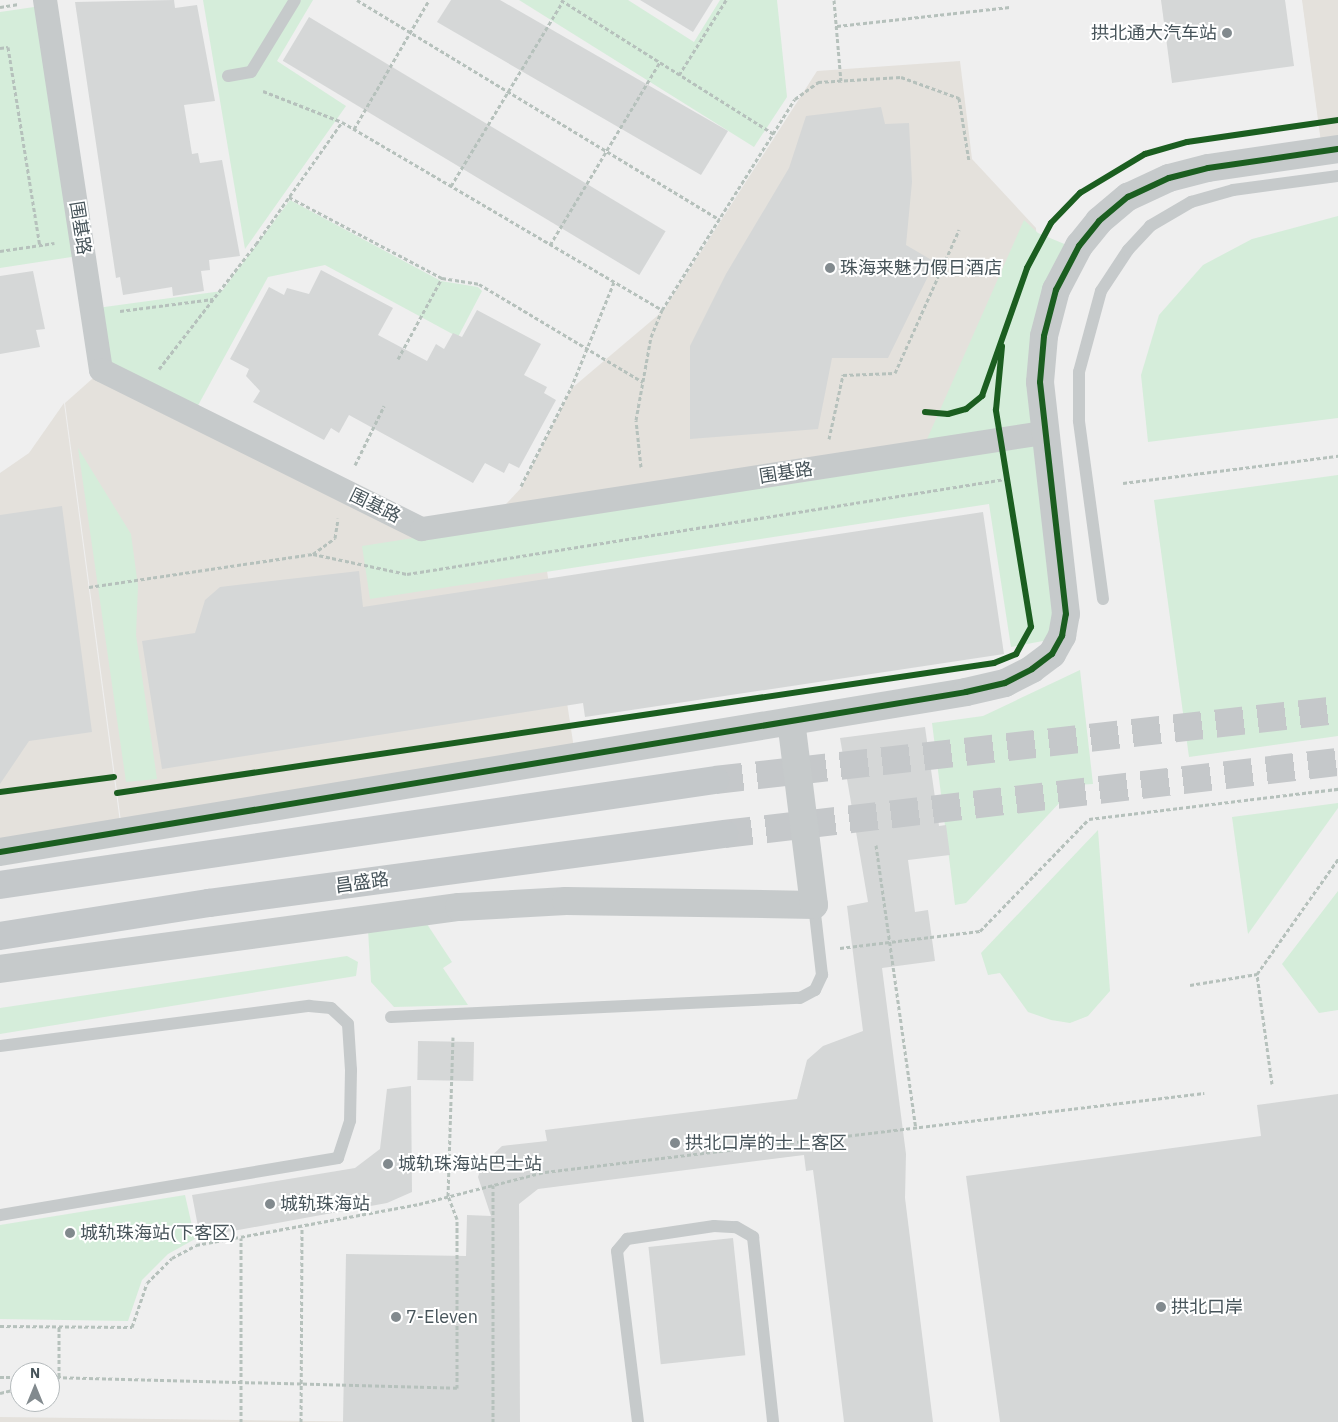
<!DOCTYPE html>
<html>
<head>
<meta charset="utf-8">
<style>
	body { margin:0 }
	#map { position:relative; width:1338px; height:1422px; overflow:hidden; background:#efefef; font-family:"IBM Plex Sans","Noto Sans SC",sans-serif }
	div>[style] { position:absolute }
	[style*='--x'] { left:calc(var(--x)*1px); top:calc(var(--y)*1px); width:calc(var(--w)*1px); rotate:calc(var(--a)*1deg) }
	.commercial>* { inset:0; background:#e4e1dc }
	.green>* { inset:0; background:#d5edda }
	.building>* { inset:0; background:#d5d7d7; transform-origin:0 0 }
	.primary-tunnel>* { height:28px; margin-top:-14px; transform-origin:0; background:repeating-linear-gradient(90deg,#c5c8ca 0 28px,transparent 0 42px) }
	.path>* { height:3px; margin-top:-1.5px; transform-origin:0; background:repeating-linear-gradient(90deg,#b6c1bc 0 4px,transparent 0 6.5px) }
	.service>* { height:12px; margin:-6px; padding:0 6px; transform-origin:6px; border-radius:6px; background:#c6cacb }
	.minor>* { height:24px; margin:-12px; padding:0 12px; transform-origin:12px; border-radius:12px; background:#c6cacb }
	.tertiary>* { height:28px; margin:-14px; padding:0 14px; transform-origin:14px; border-radius:14px; background:#c6cacb }
	.primary>* { height:28px; margin:-14px; padding:0 14px; transform-origin:14px; border-radius:14px; background:#c4c8ca }
	.cycleway>* { height:6px; margin:-3px; padding:0 3px; transform-origin:3px; border-radius:3px; background:#1b5e20 }
	.dots>* { width:14px; height:14px; translate:-50% -50%; box-sizing:border-box; border:2px solid #fff; border-radius:50% }
	span { translate:-50% -50%; white-space:nowrap; text-align:center; line-height:1.15; -webkit-text-stroke:4px #fff; paint-order:stroke }
	.poi-label { font-size:18px; color:#47545a }
	.right { translate:-100% -50%; text-align:right }
	.left { translate:0 -50%; text-align:left }
	.street-label { font-size:18px; color:#47545a }
	.north { position:absolute; left:10px; top:1362px; width:50px; height:50px; box-sizing:border-box; background:#fff; border:1px solid #b5bbbd; border-radius:50%; rotate:0deg; font-size:14px; font-weight:700; line-height:20px; text-align:center; color:#47545a }
	.north::after { content:''; display:block; margin:auto; width:18px; height:22px; background:#828a8e; clip-path:polygon(50% 0,100% 100%,50% 72%,0 100%) }
</style>
</head>
<body>
<div id="map">
	<div class="commercial">
		<i style="clip-path:polygon(1302px 0,1338px 0,1338px 148px,1322px 150px)"></i>
		<i style="clip-path:polygon(960px 61px,972px 159px,1036px 228px,1042px 433px,494px 517px,521px 488px,572px 388px,663px 311px,817px 71px)"></i>
		<i style="clip-path:polygon(101px 371px,422px 531px,538px 512px,575px 755px,122px 829px,65px 403px)"></i>
		<i style="clip-path:polygon(64px 403px,121px 830px,0 851px,0 473px,29px 453px)"></i>
		<i style="clip-path:polygon(0 1417px,390px 1422px,0 1422px)"></i>
	</div>
	<div class="green">
		<i style="clip-path:polygon(203px 0,313px 0,277px 61px,346px 106px,245px 249px)"></i>
		<i style="clip-path:polygon(519px 0,628px 0,694px 42px,720px 0,777px 0,787px 97px,754px 147px)"></i>
		<i style="clip-path:polygon(41px 6px,78px 256px,0 268px,0 12px)"></i>
		<i style="clip-path:polygon(290px 200px,441px 281px,478px 287px,482px 291px,458px 337px,325px 265px,268px 277px,195px 411px,105px 366px,97px 308px,222px 291px)"></i>
		<i style="clip-path:polygon(1338px 216px,1338px 418px,1148px 442px,1141px 375px,1159px 315px,1203px 265px,1252px 239px)"></i>
		<i style="clip-path:polygon(1024px 220px,1038px 233px,1074px 248px,1039px 430px,924px 446px)"></i>
		<i style="clip-path:polygon(1037px 441px,1059px 603px,1054px 639px,1011px 647px,989px 504px,370px 599px,362px 546px)"></i>
		<i style="clip-path:polygon(78px 448px,131px 534px,138px 586px,136px 635px,157px 779px,126px 782px)"></i>
		<i style="clip-path:polygon(1338px 475px,1338px 736px,1189px 757px,1154px 500px)"></i>
		<i style="clip-path:polygon(1080px 670px,1093px 784px,1076px 785px,966px 903px,955px 905px,932px 723px,983px 716px)"></i>
		<i style="clip-path:polygon(1338px 803px,1338px 808px,1248px 934px,1232px 817px)"></i>
		<i style="clip-path:polygon(1098px 830px,1110px 991px,1088px 1016px,1070px 1023px,1051px 1020px,1028px 1012px,1000px 973px,988px 975px,981px 953px)"></i>
		<i style="clip-path:polygon(1338px 891px,1338px 1010px,1319px 1013px,1282px 964px)"></i>
		<i style="clip-path:polygon(425px 921px,452px 962px,443px 968px,468px 1005px,394px 1007px,371px 982px,368px 929px)"></i>
		<i style="clip-path:polygon(347px 956px,358px 962px,356px 976px,0 1034px,0 1008px)"></i>
		<i style="clip-path:polygon(185px 1195px,195px 1239px,168px 1254px,142px 1280px,128px 1321px,0 1319px,0 1225px)"></i>
	</div>
	<div class="building">
		<i style="clip-path:polygon(174px 0,175px 8px,197px 5px,215px 101px,184px 105px,192px 154px,198px 153px,200px 163px,222px 160px,240px 256px,209px 260px,210px 270px,201px 271px,204px 291px,173px 296px,172px 287px,123px 295px,120px 277px,116px 278px,75px 2px)"></i>
		<i style="clip-path:polygon(451px 0,500px 0,728px 131px,701px 175px,437px 22px)"></i>
		<i style="clip-path:polygon(640px 0,713px 0,693px 32px)"></i>
		<i style="clip-path:polygon(1161px 0,1285px 0,1294px 66px,1172px 83px)"></i>
		<i style="left:309px;top:17px;width:416px;height:51px;rotate:31deg"></i>
		<i style="clip-path:polygon(881px 107px,885px 124px,909px 123px,912px 182px,906px 245px,935px 262px,888px 358px,832px 358px,818px 429px,690px 439px,690px 346px,726px 274px,789px 168px,806px 116px)"></i>
		<i style="clip-path:polygon(321px 270px,393px 308px,378px 335px,427px 361px,436px 344px,444px 349px,453px 333px,462px 337px,477px 310px,541px 344px,524px 375px,547px 387px,544px 393px,556px 400px,519px 468px,509px 463px,504px 473px,485px 463px,473px 483px,349px 415px,339px 433px,331px 428px,324px 440px,253px 402px,260px 391px,246px 376px,249px 369px,230px 359px,269px 287px,284px 295px,287px 288px,309px 294px)"></i>
		<i style="clip-path:polygon(33px 271px,45px 329px,36px 330px,40px 347px,0 354px,0 276px)"></i>
		<i style="clip-path:polygon(62px 506px,92px 732px,29px 741px,0 784px,0 515px)"></i>
		<i style="clip-path:polygon(983px 512px,1004px 654px,585px 717px,583px 703px,162px 769px,142px 641px,195px 633px,205px 600px,220px 587px,359px 571px,363px 607px)"></i>
		<i style="clip-path:polygon(925px 727px,939px 826px,946px 825px,950px 855px,908px 860px,915px 912px,928px 910px,935px 961px,882px 968px,906px 1154px,905px 1198px,933px 1422px,844px 1422px,817px 1200px,813px 1170px,806px 1171px,804px 1155px,538px 1189px,519px 1204px,520px 1422px,343px 1422px,346px 1254px,466px 1256px,467px 1215px,491px 1216px,478px 1177px,482px 1165px,502px 1146px,547px 1141px,545px 1130px,797px 1099px,807px 1060px,823px 1046px,863px 1031px,847px 906px,868px 902px,840px 738px)"></i>
		<i style="left:418px;top:1041px;width:56px;height:39px;rotate:1deg"></i>
		<i style="clip-path:polygon(411px 1086px,412px 1192px,387px 1203px,200px 1237px,192px 1195px,355px 1168px,380px 1149px,387px 1089px)"></i>
		<i style="clip-path:polygon(1338px 1094px,1338px 1422px,1000px 1422px,966px 1176px,1261px 1136px,1257px 1105px)"></i>
		<i style="left:733px;top:1238px;width:118px;height:85px;rotate:84deg"></i>
	</div>
	<div class="primary-tunnel">
		<i style="--x:715;--y:780;--w:627;--a:-6.41"></i>
		<i style="--x:724;--y:834;--w:618;--a:-6.69"></i>
	</div>
	<div class="path">
		<i style="--x:357;--y:0;--w:424;--a:31.2"></i>
		<i style="--x:561;--y:0;--w:252;--a:32.2"></i>
		<i style="--x:834;--y:0;--w:81;--a:85.1"></i>
		<i style="--x:0;--y:7;--w:19;--a:-9"></i>
		<i style="--x:837;--y:26;--w:174;--a:-6.3"></i>
		<i style="--x:0;--y:48;--w:8;--a:-7"></i>
		<i style="--x:8;--y:47;--w:202;--a:80.9"></i>
		<i style="--x:679;--y:75;--w:89;--a:-57.9"></i>
		<i style="--x:263;--y:91;--w:85;--a:21.4"></i>
		<i style="--x:342;--y:122;--w:371;--a:30.4"></i>
		<i style="--x:354;--y:129;--w:149;--a:-59.8"></i>
		<i style="--x:451;--y:186;--w:216;--a:-58.8"></i>
		<i style="--x:289;--y:197;--w:173;--a:27.9"></i>
		<i style="--x:442;--y:278;--w:37;--a:9"></i>
		<i style="--x:479;--y:284;--w:191;--a:30.9"></i>
		<i style="--x:550;--y:245;--w:214;--a:-59"></i>
		<i style="--x:0;--y:251;--w:55;--a:-8.4"></i>
		<i style="--x:120;--y:311;--w:94;--a:-7.4"></i>
		<i style="--x:398;--y:359;--w:92;--a:-61.5"></i>
		<i style="--x:159;--y:369;--w:158;--a:-52.2"></i>
		<i style="--x:256;--y:244;--w:149;--a:-54.8"></i>
		<i style="--x:829;--y:439;--w:66;--a:-77.7"></i>
		<i style="--x:843;--y:375;--w:52;--a:-2.2"></i>
		<i style="--x:895;--y:373;--w:157;--a:-65.9"></i>
		<i style="--x:355;--y:465;--w:66;--a:-63.8"></i>
		<i style="--x:641;--y:467;--w:47;--a:-96.1"></i>
		<i style="--x:636;--y:420;--w:84;--a:-79.8"></i>
		<i style="--x:651;--y:337;--w:29;--a:-68"></i>
		<i style="--x:662;--y:310;--w:249;--a:-57.8"></i>
		<i style="--x:795;--y:99;--w:29;--a:-36"></i>
		<i style="--x:818;--y:82;--w:83;--a:-3.4"></i>
		<i style="--x:901;--y:77;--w:62;--a:19.9"></i>
		<i style="--x:959;--y:98;--w:64;--a:81"></i>
		<i style="--x:1123;--y:483;--w:217;--a:-7.2"></i>
		<i style="--x:521;--y:486;--w:110;--a:-63"></i>
		<i style="--x:571;--y:388;--w:114;--a:-67.9"></i>
		<i style="--x:313;--y:554;--w:96;--a:12"></i>
		<i style="--x:407;--y:574;--w:606;--a:-9.01"></i>
		<i style="--x:89;--y:587;--w:226;--a:-8.4"></i>
		<i style="--x:313;--y:554;--w:27;--a:-36"></i>
		<i style="--x:335;--y:538;--w:20;--a:-81"></i>
		<i style="--x:876;--y:845;--w:286;--a:82"></i>
		<i style="--x:840;--y:948;--w:141;--a:-6.9"></i>
		<i style="--x:980;--y:931;--w:156;--a:-45.8"></i>
		<i style="--x:1089;--y:819;--w:251;--a:-6.9"></i>
		<i style="--x:1190;--y:985;--w:68;--a:-9.3"></i>
		<i style="--x:1272;--y:1084;--w:111;--a:-97.8"></i>
		<i style="--x:1257;--y:974;--w:141;--a:-54.8"></i>
		<i style="--x:493;--y:1185;--w:237;--a:90"></i>
		<i style="--x:0;--y:1326;--w:132;--a:0.4"></i>
		<i style="--x:132;--y:1327;--w:46;--a:-71.2"></i>
		<i style="--x:147;--y:1283;--w:35;--a:-45"></i>
		<i style="--x:172;--y:1258;--w:27;--a:-28"></i>
		<i style="--x:196;--y:1245;--w:227;--a:-10.4"></i>
		<i style="--x:419;--y:1204;--w:130;--a:-14.3"></i>
		<i style="--x:545;--y:1172;--w:664;--a:-6.84"></i>
		<i style="--x:0;--y:1377;--w:20;--a:0"></i>
		<i style="--x:50;--y:1377;--w:407;--a:1.5"></i>
		<i style="--x:457;--y:1388;--w:169;--a:-90"></i>
		<i style="--x:457;--y:1219;--w:25;--a:-111"></i>
		<i style="--x:448;--y:1196;--w:159;--a:-88.2"></i>
		<i style="--x:50;--y:1380;--w:9;--a:-18"></i>
		<i style="--x:59;--y:1377;--w:51;--a:-90"></i>
		<i style="--x:0;--y:1393;--w:21;--a:-14"></i>
		<i style="--x:241;--y:1422;--w:184;--a:-90"></i>
		<i style="--x:301;--y:1422;--w:194;--a:-89.7"></i>
	</div>
	<div class="service">
		<i style="--x:228;--y:76;--w:23;--a:-10"></i>
		<i style="--x:251;--y:72;--w:84;--a:-58.6"></i>
		<i style="--x:1103;--y:599;--w:180;--a:-97.7"></i>
		<i style="--x:1079;--y:421;--w:49;--a:-90"></i>
		<i style="--x:1079;--y:372;--w:84;--a:-74.8"></i>
		<i style="--x:1101;--y:291;--w:49;--a:-56.6"></i>
		<i style="--x:1128;--y:250;--w:33;--a:-47"></i>
		<i style="--x:1150;--y:226;--w:48;--a:-30.3"></i>
		<i style="--x:1191;--y:202;--w:44;--a:-15.9"></i>
		<i style="--x:1233;--y:190;--w:106;--a:-7.6"></i>
		<i style="--x:391;--y:1017;--w:409;--a:-2.7"></i>
		<i style="--x:800;--y:998;--w:17;--a:-28"></i>
		<i style="--x:815;--y:990;--w:17;--a:-65"></i>
		<i style="--x:822;--y:975;--w:70;--a:-96.5"></i>
		<i style="--x:0;--y:1046;--w:312;--a:-7.4"></i>
		<i style="--x:309;--y:1006;--w:22;--a:5"></i>
		<i style="--x:331;--y:1008;--w:23;--a:43"></i>
		<i style="--x:348;--y:1024;--w:46;--a:86.3"></i>
		<i style="--x:351;--y:1070;--w:51;--a:91.1"></i>
		<i style="--x:350;--y:1121;--w:39;--a:108"></i>
		<i style="--x:338;--y:1158;--w:343;--a:170.4"></i>
		<i style="--x:638;--y:1422;--w:172;--a:-97"></i>
		<i style="--x:617;--y:1251;--w:16;--a:-50"></i>
		<i style="--x:627;--y:1239;--w:88;--a:-8.5"></i>
		<i style="--x:714;--y:1226;--w:22;--a:3"></i>
		<i style="--x:736;--y:1227;--w:20;--a:30"></i>
		<i style="--x:753;--y:1237;--w:186;--a:83.8"></i>
	</div>
	<div class="minor">
		<i style="--x:45;--y:0;--w:374;--a:81.4"></i>
		<i style="--x:101;--y:370;--w:358;--a:26.4"></i>
		<i style="--x:422;--y:529;--w:628;--a:-8.79"></i>
	</div>
	<div class="tertiary">
		<i style="--x:0;--y:852;--w:979;--a:-9.4"></i>
		<i style="--x:966;--y:692;--w:40;--a:-13"></i>
		<i style="--x:1005;--y:683;--w:30;--a:-27"></i>
		<i style="--x:1032;--y:669;--w:25;--a:-37"></i>
		<i style="--x:1052;--y:654;--w:21;--a:-61"></i>
		<i style="--x:1062;--y:636;--w:22;--a:-80"></i>
		<i style="--x:1066;--y:614;--w:233;--a:-96.4"></i>
		<i style="--x:1040;--y:382;--w:46;--a:-85"></i>
		<i style="--x:1044;--y:336;--w:48;--a:-75.4"></i>
		<i style="--x:1056;--y:290;--w:50;--a:-62.4"></i>
		<i style="--x:1079;--y:246;--w:32;--a:-51"></i>
		<i style="--x:1099;--y:221;--w:38;--a:-40"></i>
		<i style="--x:1128;--y:197;--w:45;--a:-24.9"></i>
		<i style="--x:1169;--y:178;--w:40;--a:-14.4"></i>
		<i style="--x:1208;--y:168;--w:131;--a:-8.3"></i>
		<i style="--x:0;--y:969;--w:463;--a:-7.7"></i>
		<i style="--x:459;--y:907;--w:107;--a:-3.2"></i>
		<i style="--x:566;--y:901;--w:248;--a:0.9"></i>
		<i style="--x:814;--y:905;--w:185;--a:-97.1"></i>
	</div>
	<div class="primary">
		<i style="--x:0;--y:885;--w:723;--a:-8.35"></i>
		<i style="--x:0;--y:936;--w:212;--a:-9"></i>
		<i style="--x:209;--y:903;--w:520;--a:-7.63"></i>
	</div>
	<div class="cycleway">
		<i style="--x:925;--y:412;--w:23;--a:5"></i>
		<i style="--x:948;--y:414;--w:19;--a:-16"></i>
		<i style="--x:966;--y:409;--w:21;--a:-39"></i>
		<i style="--x:982;--y:396;--w:136;--a:-70.6"></i>
		<i style="--x:1027;--y:268;--w:51;--a:-61.9"></i>
		<i style="--x:1051;--y:223;--w:42;--a:-46"></i>
		<i style="--x:1080;--y:193;--w:76;--a:-31"></i>
		<i style="--x:1145;--y:154;--w:44;--a:-15.9"></i>
		<i style="--x:1187;--y:142;--w:153;--a:-8.3"></i>
		<i style="--x:0;--y:792;--w:115;--a:-7.5"></i>
		<i style="--x:117;--y:793;--w:887;--a:-8.43"></i>
		<i style="--x:994;--y:663;--w:24;--a:-22"></i>
		<i style="--x:1016;--y:654;--w:31;--a:-61"></i>
		<i style="--x:1031;--y:627;--w:220;--a:-99.2"></i>
		<i style="--x:996;--y:410;--w:64;--a:-84.6"></i>
		<i style="--x:0;--y:852;--w:979;--a:-9.4"></i>
		<i style="--x:966;--y:692;--w:40;--a:-13"></i>
		<i style="--x:1005;--y:683;--w:30;--a:-27"></i>
		<i style="--x:1032;--y:669;--w:25;--a:-37"></i>
		<i style="--x:1052;--y:654;--w:21;--a:-61"></i>
		<i style="--x:1062;--y:636;--w:22;--a:-80"></i>
		<i style="--x:1066;--y:614;--w:233;--a:-96.4"></i>
		<i style="--x:1040;--y:382;--w:46;--a:-85"></i>
		<i style="--x:1044;--y:336;--w:48;--a:-75.4"></i>
		<i style="--x:1056;--y:290;--w:50;--a:-62.4"></i>
		<i style="--x:1079;--y:246;--w:32;--a:-51"></i>
		<i style="--x:1099;--y:221;--w:38;--a:-40"></i>
		<i style="--x:1128;--y:197;--w:45;--a:-24.9"></i>
		<i style="--x:1169;--y:178;--w:40;--a:-14.4"></i>
		<i style="--x:1208;--y:168;--w:131;--a:-8.3"></i>
	</div>
	<div class="dots">
		<i style="left:1227px;top:33px;background:#828a8e"></i>
		<i style="left:830px;top:268px;background:#828a8e"></i>
		<i style="left:675px;top:1143px;background:#828a8e"></i>
		<i style="left:388px;top:1164px;background:#828a8e"></i>
		<i style="left:270px;top:1204px;background:#828a8e"></i>
		<i style="left:70px;top:1233px;background:#828a8e"></i>
		<i style="left:1161px;top:1307px;background:#828a8e"></i>
		<i style="left:396px;top:1317px;background:#828a8e"></i>
	</div>
	<div class="poi-label">
		<span class="right" style="left:1217px;top:33px">拱北通大汽车站</span>
		<span class="left" style="left:840px;top:268px">珠海来魅力假日酒店</span>
		<span class="left" style="left:685px;top:1143px">拱北口岸的士上客区</span>
		<span class="left" style="left:398px;top:1164px">城轨珠海站巴士站</span>
		<span class="left" style="left:280px;top:1204px">城轨珠海站</span>
		<span class="left" style="left:80px;top:1233px">城轨珠海站(下客区)</span>
		<span class="left" style="left:1171px;top:1307px">拱北口岸</span>
		<span class="left" style="left:406px;top:1317px">7-Eleven</span>
	</div>
	<div class="street-label">
		<span style="left:80px;top:228px;rotate:81deg">围基路</span>
		<span style="left:786px;top:473px;rotate:-9deg">围基路</span>
		<span style="left:375px;top:506px;rotate:26deg">围基路</span>
		<span style="left:362px;top:883px;rotate:-8deg">昌盛路</span>
	</div>
	<div class="north">N</div>
</div>
</body>
</html>
